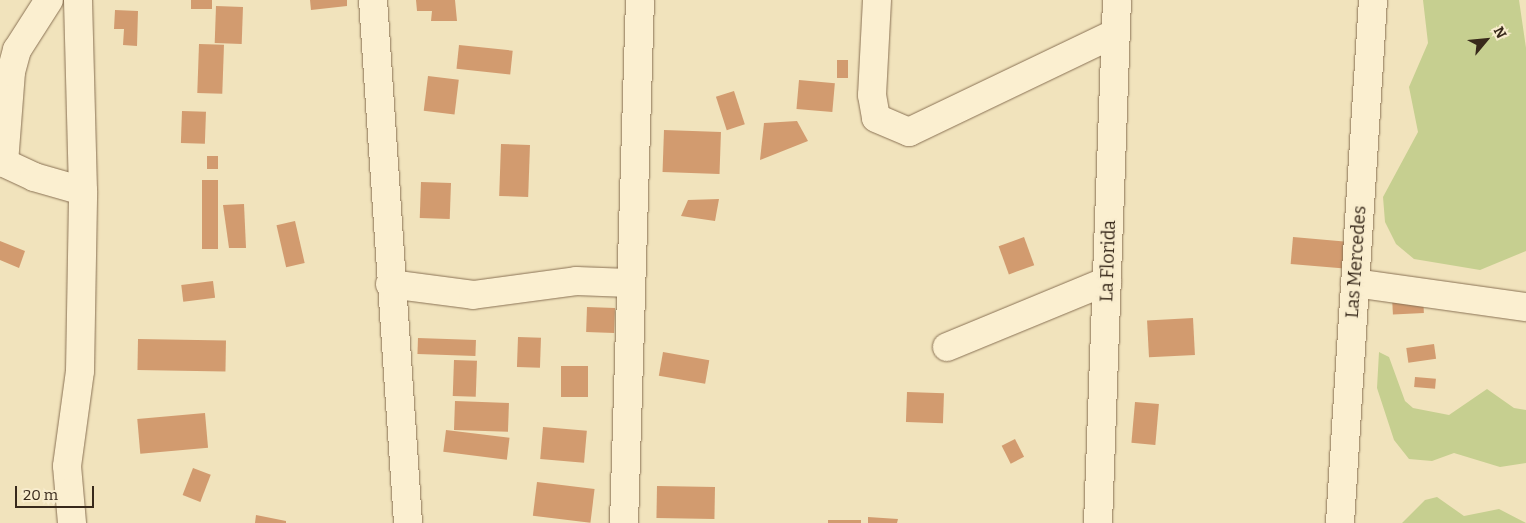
<!DOCTYPE html>
<html>
<head>
<meta charset="utf-8">
<style>
	body { margin:0 }
	#map { position:relative; width:1526px; height:523px; overflow:hidden; background:#f1e3bc; font-family:Bitter,serif }
	div>[style] { position:absolute }
	[style*='--x'] { left:calc(var(--x)*1px); top:calc(var(--y)*1px); width:calc(var(--w)*1px); rotate:calc(var(--a)*1deg) }
	.green>* { inset:0; background:#c6cf90 }
	.building>* { inset:0; background:#d29b6f; transform-origin:0 0 }
	.roads { filter:drop-shadow(0 0 1px #8a7255) drop-shadow(0 0 1px #8a7255) }
	.minor>* { height:28px; margin:-14px; padding:0 14px; transform-origin:14px; border-radius:14px; background:#fbefd0 }
	span { translate:-50% -50%; white-space:nowrap; text-align:center; line-height:1.15; -webkit-text-stroke:4px #f8eccd; paint-order:stroke }
	.street-label { font-size:18px; color:#38291b }
	.north { position:absolute; left:1461px; top:15px; width:50px; height:50px; -webkit-text-stroke:4px #f8eccd; paint-order:stroke; rotate:62deg; font-size:14px; font-weight:700; line-height:20px; text-align:center; color:#38291b }
	.north::after { content:''; display:block; margin:auto; width:18px; height:22px; background:#38291b; clip-path:polygon(50% 0,100% 100%,50% 72%,0 100%) }
	.scale { position:absolute; left:15px; top:486px; width:79px; height:22px; box-sizing:border-box; border:2px solid #38291b; border-top:0; padding-left:6px; font-size:15px; line-height:18px; white-space:nowrap; color:#38291b; -webkit-text-stroke:4px #f8eccd; paint-order:stroke }
</style>
</head>
<body>
<div id="map">
	<div class="green">
		<i style="clip-path:polygon(1423px 0,1519px 0,1526px 48px,1526px 251px,1480px 270px,1414px 259px,1396px 244px,1385px 222px,1383px 197px,1418px 132px,1409px 87px,1428px 43px)"></i>
		<i style="clip-path:polygon(1379px 352px,1389px 357px,1405px 401px,1413px 408px,1449px 415px,1487px 389px,1514px 408px,1526px 410px,1526px 463px,1500px 467px,1454px 453px,1432px 461px,1409px 459px,1394px 440px,1377px 388px)"></i>
		<i style="clip-path:polygon(1437px 497px,1464px 516px,1499px 509px,1526px 523px,1402px 523px,1425px 500px)"></i>
	</div>
	<div class="building">
		<i style="left:191px;top:0;width:21px;height:9px"></i>
		<i style="clip-path:polygon(310px 0,347px 0,347px 6px,311px 10px)"></i>
		<i style="clip-path:polygon(416px 0,455px 0,457px 21px,431px 21px,432px 11px,417px 11px)"></i>
		<i style="left:216px;top:6px;width:27px;height:37px;rotate:2deg"></i>
		<i style="clip-path:polygon(115px 10px,138px 11px,137px 46px,123px 45px,124px 29px,114px 29px)"></i>
		<i style="left:199px;top:44px;width:25px;height:49px;rotate:2deg"></i>
		<i style="left:459px;top:45px;width:54px;height:24px;rotate:6deg"></i>
		<i style="left:837px;top:60px;width:11px;height:18px"></i>
		<i style="left:428px;top:76px;width:31px;height:35px;rotate:7deg"></i>
		<i style="left:799px;top:80px;width:36px;height:29px;rotate:5deg"></i>
		<i style="left:734px;top:91px;width:35px;height:19px;rotate:72deg"></i>
		<i style="left:182px;top:111px;width:24px;height:32px;rotate:2deg"></i>
		<i style="clip-path:polygon(797px 121px,808px 141px,760px 160px,764px 123px)"></i>
		<i style="left:664px;top:130px;width:57px;height:42px;rotate:2deg"></i>
		<i style="left:501px;top:144px;width:29px;height:52px;rotate:2deg"></i>
		<i style="left:207px;top:156px;width:11px;height:13px"></i>
		<i style="left:202px;top:180px;width:16px;height:69px"></i>
		<i style="left:421px;top:182px;width:30px;height:36px;rotate:2deg"></i>
		<i style="clip-path:polygon(719px 199px,715px 221px,681px 216px,688px 200px)"></i>
		<i style="clip-path:polygon(244px 204px,246px 248px,229px 248px,223px 205px)"></i>
		<i style="left:295px;top:221px;width:43px;height:19px;rotate:77deg"></i>
		<i style="left:1024px;top:237px;width:30px;height:27px;rotate:70deg"></i>
		<i style="left:1293px;top:237px;width:54px;height:27px;rotate:5deg"></i>
		<i style="clip-path:polygon(0 241px,25px 251px,19px 268px,0 260px)"></i>
		<i style="left:213px;top:281px;width:17px;height:32px;rotate:83deg"></i>
		<i style="left:1423px;top:296px;width:17px;height:31px;rotate:87deg"></i>
		<i style="left:587px;top:307px;width:28px;height:25px;rotate:2deg"></i>
		<i style="left:1193px;top:318px;width:37px;height:46px;rotate:87deg"></i>
		<i style="left:518px;top:337px;width:23px;height:30px;rotate:2deg"></i>
		<i style="left:418px;top:338px;width:58px;height:16px;rotate:2deg"></i>
		<i style="left:138px;top:339px;width:88px;height:31px;rotate:1deg"></i>
		<i style="left:1434px;top:344px;width:15px;height:28px;rotate:82deg"></i>
		<i style="left:663px;top:352px;width:47px;height:24px;rotate:10deg"></i>
		<i style="left:454px;top:360px;width:23px;height:36px;rotate:2deg"></i>
		<i style="left:561px;top:366px;width:27px;height:31px"></i>
		<i style="left:1415px;top:377px;width:21px;height:10px;rotate:5deg"></i>
		<i style="left:907px;top:392px;width:37px;height:30px;rotate:2deg"></i>
		<i style="left:455px;top:401px;width:54px;height:29px;rotate:2deg"></i>
		<i style="left:1135px;top:402px;width:24px;height:41px;rotate:5deg"></i>
		<i style="left:205px;top:413px;width:35px;height:68px;rotate:85deg"></i>
		<i style="left:543px;top:427px;width:44px;height:32px;rotate:5deg"></i>
		<i style="left:446px;top:430px;width:64px;height:22px;rotate:7deg"></i>
		<i style="left:1015px;top:439px;width:20px;height:15px;rotate:63deg"></i>
		<i style="left:193px;top:468px;width:19px;height:29px;rotate:21deg"></i>
		<i style="left:537px;top:482px;width:58px;height:34px;rotate:7deg"></i>
		<i style="left:657px;top:486px;width:58px;height:32px;rotate:1deg"></i>
		<i style="clip-path:polygon(256px 515px,286px 521px,286px 523px,255px 523px)"></i>
		<i style="clip-path:polygon(868px 517px,898px 519px,897px 523px,868px 523px)"></i>
		<i style="left:828px;top:520px;width:33px;height:3px"></i>
	</div>
	<div class="roads">
		<div class="minor">
			<i style="--x:373;--y:0;--w:524;--a:86.17"></i>
			<i style="--x:877;--y:0;--w:95;--a:93"></i>
			<i style="--x:872;--y:95;--w:23;--a:80"></i>
			<i style="--x:876;--y:118;--w:36;--a:23"></i>
			<i style="--x:909;--y:132;--w:229;--a:-25.6"></i>
			<i style="--x:0;--y:161;--w:38;--a:25"></i>
			<i style="--x:34;--y:177;--w:51;--a:15.9"></i>
			<i style="--x:4;--y:163;--w:91;--a:-85.6"></i>
			<i style="--x:11;--y:72;--w:23;--a:-75"></i>
			<i style="--x:17;--y:50;--w:59;--a:-57.4"></i>
			<i style="--x:1355;--y:283;--w:173;--a:8"></i>
			<i style="--x:390;--y:284;--w:84;--a:7.5"></i>
			<i style="--x:473;--y:295;--w:104;--a:-7.7"></i>
			<i style="--x:576;--y:281;--w:53;--a:2.2"></i>
			<i style="--x:947;--y:347;--w:173;--a:-22.4"></i>
			<i style="--x:72;--y:523;--w:57;--a:-95"></i>
			<i style="--x:67;--y:466;--w:96;--a:-82.2"></i>
			<i style="--x:80;--y:371;--w:180;--a:-89"></i>
			<i style="--x:83;--y:191;--w:191;--a:-91.5"></i>
			<i style="--x:624;--y:523;--w:523;--a:-88.25"></i>
			<i style="--x:1098;--y:523;--w:523;--a:-87.92"></i>
			<i style="--x:1340;--y:523;--w:524;--a:-86.39"></i>
		</div>
	</div>
	<div class="street-label">
		<span style="left:1108px;top:261px;rotate:-88deg">La Florida</span>
		<span style="left:1356px;top:262px;rotate:-86deg">Las Mercedes</span>
	</div>
	<div class="north">N</div>
	<div class="scale">20 m</div>
</div>
</body>
</html>
